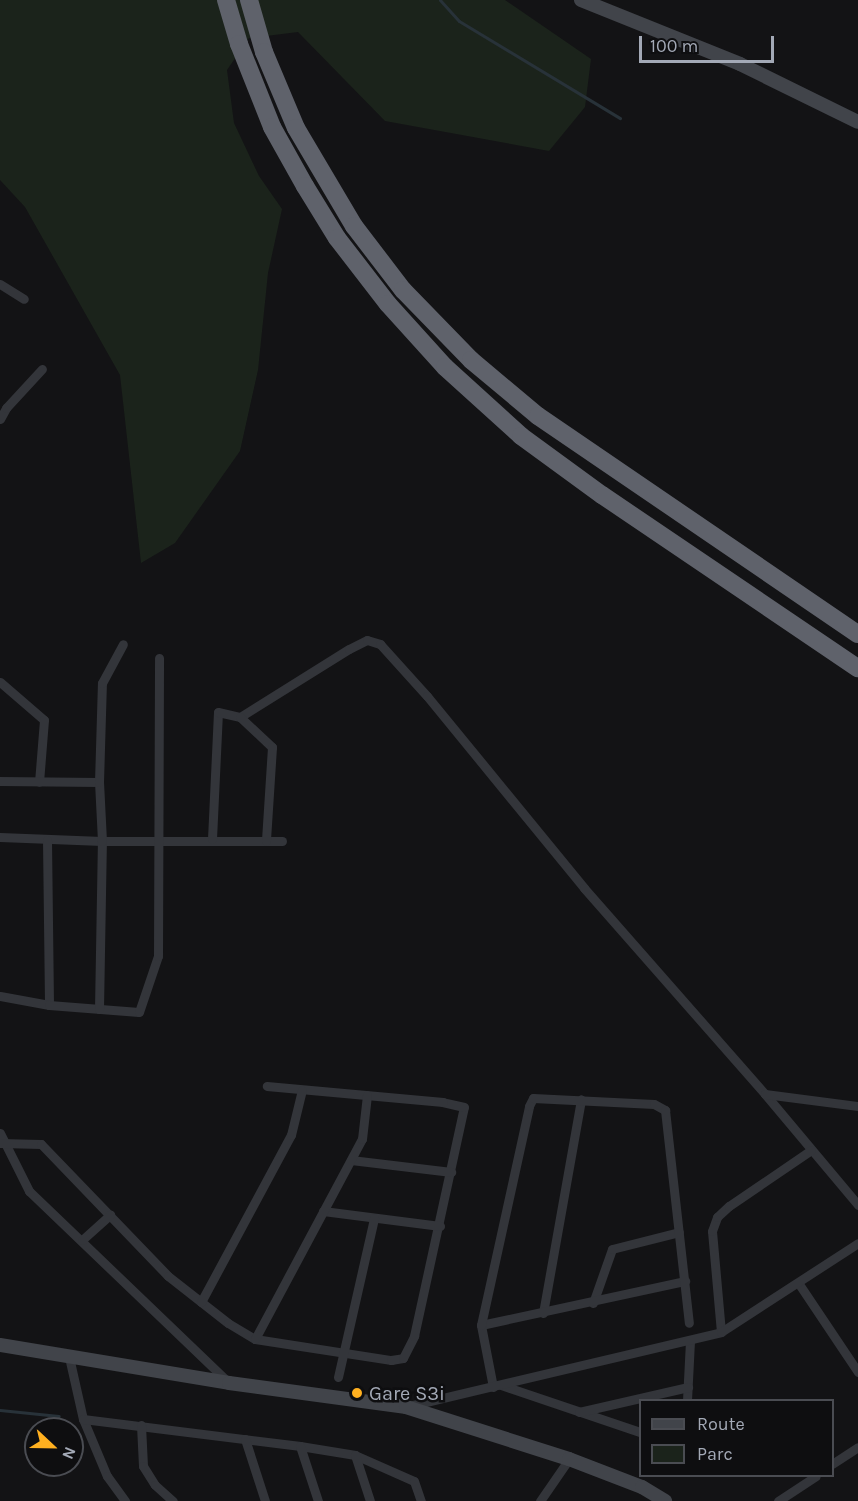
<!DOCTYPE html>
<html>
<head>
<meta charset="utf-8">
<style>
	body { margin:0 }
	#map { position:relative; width:858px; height:1501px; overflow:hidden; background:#131315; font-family:Karla,sans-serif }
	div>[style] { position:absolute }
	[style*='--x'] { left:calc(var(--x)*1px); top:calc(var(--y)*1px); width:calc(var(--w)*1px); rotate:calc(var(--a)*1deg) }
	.green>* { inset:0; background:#1b231b }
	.stream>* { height:3px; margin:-1.5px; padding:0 1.5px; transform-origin:1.5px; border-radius:1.5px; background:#283239 }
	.street>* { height:9px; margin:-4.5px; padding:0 4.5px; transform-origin:4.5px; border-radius:4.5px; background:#33353a }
	.secondary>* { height:14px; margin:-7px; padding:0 7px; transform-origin:7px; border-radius:7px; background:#41444a }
	.highway>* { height:18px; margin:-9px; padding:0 9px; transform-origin:9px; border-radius:9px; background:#5f626b }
	.dots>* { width:16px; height:16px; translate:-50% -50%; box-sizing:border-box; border:3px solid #0e0e10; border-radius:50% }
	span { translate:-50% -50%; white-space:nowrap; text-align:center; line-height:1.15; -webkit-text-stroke:5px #0e0e10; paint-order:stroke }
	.poi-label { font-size:20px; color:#a3a9b6 }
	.left { translate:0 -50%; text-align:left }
	.legend { position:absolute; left:639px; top:1399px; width:195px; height:78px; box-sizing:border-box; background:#0e0e10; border:2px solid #4a4c52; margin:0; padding:8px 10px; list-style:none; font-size:18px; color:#a3a9b6 }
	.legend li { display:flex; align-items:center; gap:12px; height:30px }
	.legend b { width:30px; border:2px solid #4a4c52 }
	.north { position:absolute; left:24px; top:1417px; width:60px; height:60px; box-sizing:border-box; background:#0e0e10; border:2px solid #4a4c52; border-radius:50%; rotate:112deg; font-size:16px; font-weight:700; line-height:24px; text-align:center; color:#a3a9b6 }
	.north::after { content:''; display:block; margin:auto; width:21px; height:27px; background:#ffb020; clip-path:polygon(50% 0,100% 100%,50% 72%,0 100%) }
	.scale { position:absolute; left:639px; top:36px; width:135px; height:27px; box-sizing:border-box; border:3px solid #a3a9b6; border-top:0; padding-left:8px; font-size:18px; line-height:21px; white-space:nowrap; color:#a3a9b6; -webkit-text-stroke:4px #0e0e10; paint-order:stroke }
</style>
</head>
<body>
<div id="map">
	<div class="green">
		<i style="clip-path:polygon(0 0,505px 0,591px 59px,585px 107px,549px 151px,385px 121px,298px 32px,249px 38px,227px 70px,234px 123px,259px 176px,282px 209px,268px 273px,258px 370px,240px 451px,175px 543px,141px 563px,120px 375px,25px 207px,0 180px)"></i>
	</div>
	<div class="stream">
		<i style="--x:440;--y:0;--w:28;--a:48"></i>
		<i style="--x:459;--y:21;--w:188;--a:31.1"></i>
		<i style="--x:0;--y:1410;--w:59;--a:5.8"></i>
	</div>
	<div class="street">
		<i style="--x:0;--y:284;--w:28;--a:32"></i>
		<i style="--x:0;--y:419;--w:13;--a:-61"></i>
		<i style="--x:6;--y:408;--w:53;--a:-47.3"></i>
		<i style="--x:0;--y:682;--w:58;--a:40.8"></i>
		<i style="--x:44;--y:720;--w:62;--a:94.6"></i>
		<i style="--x:240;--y:717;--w:128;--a:-32"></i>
		<i style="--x:349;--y:649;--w:20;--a:-27"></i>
		<i style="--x:367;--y:640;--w:14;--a:17"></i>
		<i style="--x:380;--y:644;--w:70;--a:47.9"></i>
		<i style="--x:427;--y:696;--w:248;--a:50.7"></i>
		<i style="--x:584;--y:888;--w:274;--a:48.7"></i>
		<i style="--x:765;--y:1094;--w:145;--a:50"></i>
		<i style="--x:0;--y:781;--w:99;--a:0.6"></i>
		<i style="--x:0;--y:837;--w:102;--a:2.2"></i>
		<i style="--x:102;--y:841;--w:180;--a:0"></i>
		<i style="--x:212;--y:839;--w:127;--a:-87.3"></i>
		<i style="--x:218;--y:712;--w:23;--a:13"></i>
		<i style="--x:240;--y:717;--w:44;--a:43.2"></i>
		<i style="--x:272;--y:747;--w:94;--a:93.7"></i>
		<i style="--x:47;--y:840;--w:165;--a:89.3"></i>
		<i style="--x:0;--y:996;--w:50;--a:10.4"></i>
		<i style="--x:49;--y:1005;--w:90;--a:4.4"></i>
		<i style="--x:139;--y:1012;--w:59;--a:-71.3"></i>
		<i style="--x:158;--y:956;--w:298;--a:-89.8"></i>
		<i style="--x:99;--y:1009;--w:168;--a:-89"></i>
		<i style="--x:102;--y:841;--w:59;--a:-92.9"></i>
		<i style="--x:99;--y:782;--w:99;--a:-88.3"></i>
		<i style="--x:102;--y:683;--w:44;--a:-61.7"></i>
		<i style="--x:765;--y:1094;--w:94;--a:7.4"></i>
		<i style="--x:0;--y:1133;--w:65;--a:63.4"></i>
		<i style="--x:29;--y:1191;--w:277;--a:43.8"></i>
		<i style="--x:0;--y:1143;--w:41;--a:1.4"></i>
		<i style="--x:41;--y:1144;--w:183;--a:46.1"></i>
		<i style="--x:168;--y:1276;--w:76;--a:38.1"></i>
		<i style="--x:228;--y:1323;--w:31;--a:31"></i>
		<i style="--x:255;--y:1339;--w:138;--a:8.8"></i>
		<i style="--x:391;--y:1360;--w:12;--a:-9"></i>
		<i style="--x:403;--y:1358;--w:25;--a:-63"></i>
		<i style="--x:414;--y:1336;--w:234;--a:-77.7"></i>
		<i style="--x:464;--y:1107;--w:22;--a:-167"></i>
		<i style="--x:443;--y:1102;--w:177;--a:-174.8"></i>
		<i style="--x:351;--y:1160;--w:101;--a:6.8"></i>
		<i style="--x:323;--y:1211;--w:118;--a:7.3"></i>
		<i style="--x:82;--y:1240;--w:38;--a:-42"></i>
		<i style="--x:799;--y:1284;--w:106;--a:56.2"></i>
		<i style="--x:201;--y:1302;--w:190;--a:-61.7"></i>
		<i style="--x:291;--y:1135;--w:46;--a:-76.3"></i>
		<i style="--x:593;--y:1303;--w:57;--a:-70.6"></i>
		<i style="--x:612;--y:1249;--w:69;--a:-14.2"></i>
		<i style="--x:543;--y:1313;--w:217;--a:-79.9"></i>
		<i style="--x:481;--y:1325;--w:209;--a:-12.2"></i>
		<i style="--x:721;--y:1332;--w:101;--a:-95.1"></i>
		<i style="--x:712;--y:1231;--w:15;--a:-70"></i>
		<i style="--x:717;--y:1217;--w:16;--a:-43"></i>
		<i style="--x:729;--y:1206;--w:99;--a:-34.3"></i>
		<i style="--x:255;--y:1339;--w:227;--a:-61.9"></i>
		<i style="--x:362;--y:1139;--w:44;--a:-83.5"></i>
		<i style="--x:69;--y:1357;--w:64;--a:77.3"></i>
		<i style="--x:83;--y:1419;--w:62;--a:67.2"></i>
		<i style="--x:107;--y:1476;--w:31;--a:54"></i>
		<i style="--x:338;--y:1377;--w:163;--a:-77.2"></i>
		<i style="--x:501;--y:1385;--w:147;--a:18.7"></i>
		<i style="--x:493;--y:1387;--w:63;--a:-101"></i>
		<i style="--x:481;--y:1325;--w:224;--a:-77.6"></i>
		<i style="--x:529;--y:1106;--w:9;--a:-63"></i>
		<i style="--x:533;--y:1098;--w:121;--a:2.8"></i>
		<i style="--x:654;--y:1104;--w:13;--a:29"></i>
		<i style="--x:665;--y:1110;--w:214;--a:83.6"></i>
		<i style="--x:687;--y:1400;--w:59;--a:-87.1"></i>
		<i style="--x:409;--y:1406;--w:321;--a:-13.3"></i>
		<i style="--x:721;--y:1332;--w:163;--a:-33"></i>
		<i style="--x:579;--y:1412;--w:112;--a:-12.9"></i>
		<i style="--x:83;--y:1419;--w:219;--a:7.1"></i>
		<i style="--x:300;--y:1446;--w:56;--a:9.3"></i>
		<i style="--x:355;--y:1455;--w:64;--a:23.8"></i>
		<i style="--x:414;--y:1481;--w:21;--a:71"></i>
		<i style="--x:141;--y:1425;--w:41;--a:87.2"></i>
		<i style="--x:143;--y:1466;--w:22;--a:58"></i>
		<i style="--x:155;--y:1485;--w:24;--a:42"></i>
		<i style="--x:245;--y:1439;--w:65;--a:72.1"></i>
		<i style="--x:300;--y:1446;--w:58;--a:71.9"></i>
		<i style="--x:355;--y:1455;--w:48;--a:71.9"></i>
		<i style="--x:832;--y:1464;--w:31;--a:-33"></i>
		<i style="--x:540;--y:1501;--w:51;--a:-55.4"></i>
		<i style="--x:778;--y:1501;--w:45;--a:-33.3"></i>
	</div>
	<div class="secondary">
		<i style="--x:581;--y:0;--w:171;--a:21.9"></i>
		<i style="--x:740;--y:64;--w:131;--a:26.2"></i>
		<i style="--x:0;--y:1345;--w:232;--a:9.4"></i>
		<i style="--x:229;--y:1383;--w:179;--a:7.7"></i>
		<i style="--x:406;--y:1407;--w:171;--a:17.7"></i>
		<i style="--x:569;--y:1459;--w:78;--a:21"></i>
		<i style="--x:642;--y:1487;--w:27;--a:31"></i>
	</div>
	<div class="highway">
		<i style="--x:226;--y:0;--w:46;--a:73.5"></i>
		<i style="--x:239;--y:44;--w:89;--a:68.3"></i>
		<i style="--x:272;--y:127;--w:68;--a:60.8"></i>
		<i style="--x:305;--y:186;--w:61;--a:58.4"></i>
		<i style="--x:337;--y:238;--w:83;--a:52.3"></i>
		<i style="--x:388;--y:304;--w:85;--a:47.9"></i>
		<i style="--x:445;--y:367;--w:103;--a:42.2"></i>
		<i style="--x:521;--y:436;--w:100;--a:36.1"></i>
		<i style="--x:602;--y:495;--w:309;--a:34.1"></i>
		<i style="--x:249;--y:0;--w:54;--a:73.9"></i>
		<i style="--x:264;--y:52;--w:82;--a:67.2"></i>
		<i style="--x:296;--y:128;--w:114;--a:59.4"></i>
		<i style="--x:354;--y:226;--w:81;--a:52.6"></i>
		<i style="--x:403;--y:290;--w:98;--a:45.8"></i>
		<i style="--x:471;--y:360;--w:87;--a:39.9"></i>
		<i style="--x:538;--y:416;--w:387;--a:34.3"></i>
	</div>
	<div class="dots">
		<i style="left:357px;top:1393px;background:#ffb020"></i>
	</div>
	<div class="poi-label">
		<span class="left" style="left:369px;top:1393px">Gare S3i</span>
	</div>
	<ul class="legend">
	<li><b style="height:8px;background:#41444a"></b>Route</li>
	<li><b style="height:16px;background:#1b231b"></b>Parc</li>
	</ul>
	<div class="north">N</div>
	<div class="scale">100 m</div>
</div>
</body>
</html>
